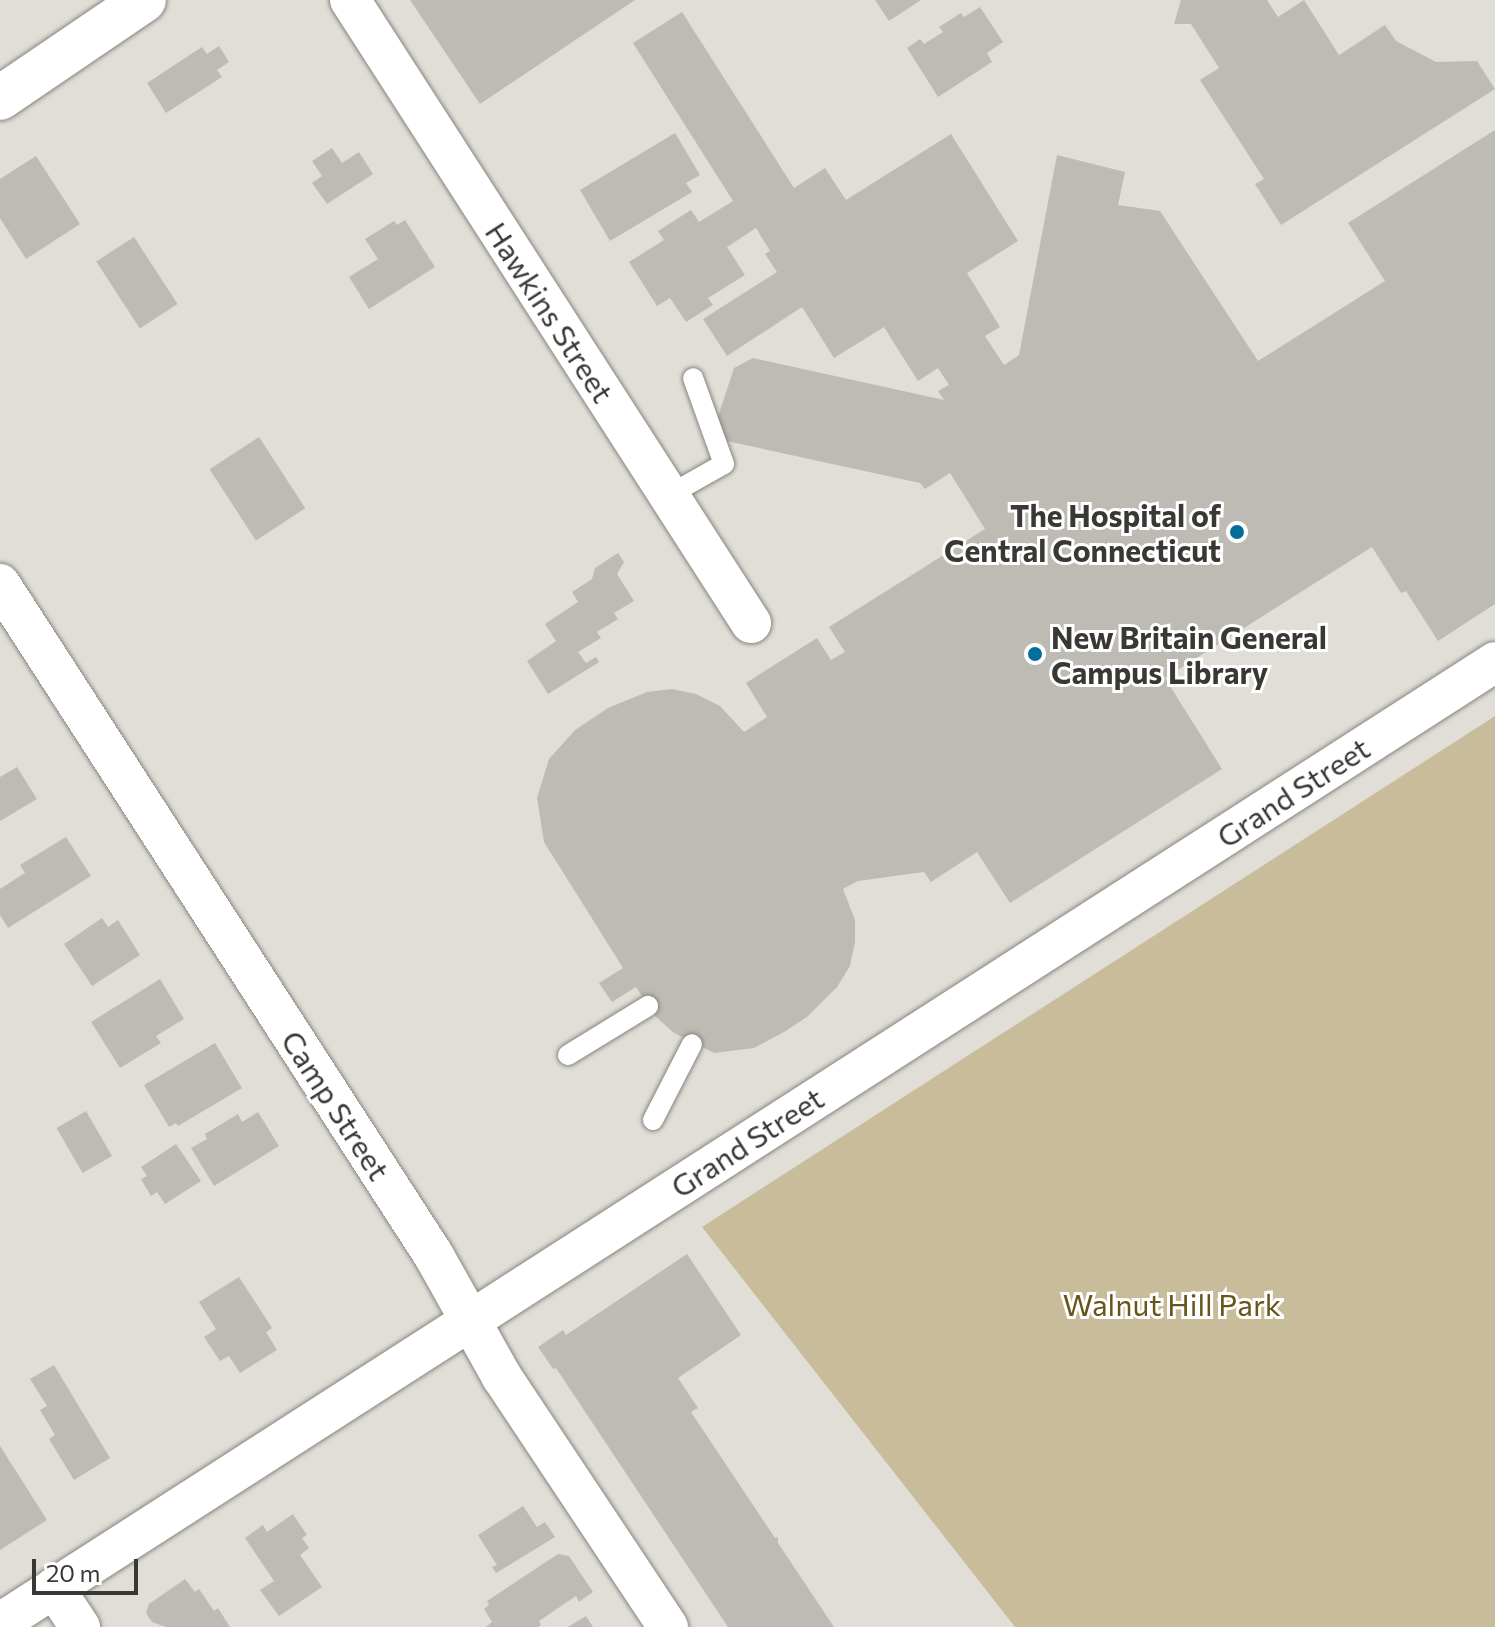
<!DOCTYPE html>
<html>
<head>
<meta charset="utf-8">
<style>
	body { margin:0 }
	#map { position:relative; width:1495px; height:1627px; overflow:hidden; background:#e0ded7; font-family:Commissioner,sans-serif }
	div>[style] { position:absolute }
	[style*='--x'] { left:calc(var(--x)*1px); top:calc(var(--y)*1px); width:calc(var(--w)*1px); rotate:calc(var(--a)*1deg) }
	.green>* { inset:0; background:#c8bc9b }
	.building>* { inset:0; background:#bebbb4; transform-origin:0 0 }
	.roads { filter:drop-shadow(0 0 2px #87857f) drop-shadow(0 0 2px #87857f) }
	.service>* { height:20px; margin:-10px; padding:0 10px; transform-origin:10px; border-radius:10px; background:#fff }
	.minor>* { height:40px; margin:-20px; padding:0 20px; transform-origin:20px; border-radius:20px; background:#fff }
	.tertiary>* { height:44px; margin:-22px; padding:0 22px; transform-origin:22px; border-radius:22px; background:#fff }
	.dots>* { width:22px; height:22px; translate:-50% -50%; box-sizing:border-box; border:4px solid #fff; border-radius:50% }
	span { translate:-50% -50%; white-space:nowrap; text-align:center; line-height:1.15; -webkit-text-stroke:6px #fff; paint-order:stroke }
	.street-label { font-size:30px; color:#393835 }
	.poi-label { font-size:30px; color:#393835; font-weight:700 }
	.right { translate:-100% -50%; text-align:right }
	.left { translate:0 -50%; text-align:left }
	.park-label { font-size:30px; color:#67551a }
	.scale { position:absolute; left:32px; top:1559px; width:106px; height:36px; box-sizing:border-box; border:4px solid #393835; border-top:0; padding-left:10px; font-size:24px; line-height:28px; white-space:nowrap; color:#393835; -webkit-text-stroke:6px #fff; paint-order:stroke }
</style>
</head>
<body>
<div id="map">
	<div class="green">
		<i style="clip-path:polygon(1495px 716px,1495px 1627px,1015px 1627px,702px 1227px)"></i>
	</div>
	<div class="building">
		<i style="clip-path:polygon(410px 0,635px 0,480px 104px)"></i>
		<i style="clip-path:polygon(875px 0,921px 0,889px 21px)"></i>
		<i style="clip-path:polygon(1181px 0,1267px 0,1278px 17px,1304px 0,1339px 55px,1385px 25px,1396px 41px,1436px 62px,1477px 61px,1495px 89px,1281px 225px,1255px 184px,1264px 179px,1200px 80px,1219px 68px,1191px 24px,1174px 24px)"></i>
		<i style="clip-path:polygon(980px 7px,1003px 42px,987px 53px,992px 62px,938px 97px,907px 48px,920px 39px,924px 44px,943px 32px,939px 27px,961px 13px,964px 17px)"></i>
		<i style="clip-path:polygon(682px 12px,794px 188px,825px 168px,846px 200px,951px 134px,1018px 241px,967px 273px,1000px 327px,985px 336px,1004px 365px,1019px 355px,1057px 155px,1125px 172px,1118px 205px,1160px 211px,1258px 361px,1385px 281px,1348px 223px,1495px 130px,1495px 604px,1438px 641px,1406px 591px,1401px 593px,1372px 547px,1165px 678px,1222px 769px,1010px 903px,977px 852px,931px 882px,924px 872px,858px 881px,843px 889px,855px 920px,855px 942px,850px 966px,837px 987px,807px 1017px,784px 1032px,754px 1048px,714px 1053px,674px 1033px,653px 1014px,636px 987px,612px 1002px,599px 983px,623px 968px,544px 842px,537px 798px,549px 759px,575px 730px,608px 708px,647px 692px,672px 689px,696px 694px,720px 706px,744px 732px,767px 717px,746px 683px,817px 638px,831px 660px,845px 652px,829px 627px,985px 529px,950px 473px,925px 489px,920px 483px,722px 440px,714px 429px,734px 368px,753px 358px,944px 400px,938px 391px,949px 385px,938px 368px,918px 381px,884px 327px,834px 358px,802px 307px,727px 356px,703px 319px,777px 272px,765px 254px,770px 251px,756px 228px,727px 247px,745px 275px,708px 298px,713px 305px,686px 322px,670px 298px,657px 306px,629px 262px,664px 240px,658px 231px,691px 210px,699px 222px,733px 201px,633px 43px)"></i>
		<i style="clip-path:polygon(219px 46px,229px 62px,217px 70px,222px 77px,166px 113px,147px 83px,202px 47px,207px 54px)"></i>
		<i style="clip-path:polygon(675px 133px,700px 175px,686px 183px,692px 192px,610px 241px,580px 190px)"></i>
		<i style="clip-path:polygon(332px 148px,342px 163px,359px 152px,373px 174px,327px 204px,312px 183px,322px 176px,312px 161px)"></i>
		<i style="clip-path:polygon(36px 156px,80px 224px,26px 259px,0 218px,0 179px)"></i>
		<i style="clip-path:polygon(405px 220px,435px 267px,369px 309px,349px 277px,378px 259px,365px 239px,394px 221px,397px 225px)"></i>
		<i style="left:134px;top:237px;width:80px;height:45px;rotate:57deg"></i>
		<i style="left:259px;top:437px;width:85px;height:59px;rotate:57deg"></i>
		<i style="clip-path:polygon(618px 553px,624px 562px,617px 574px,634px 601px,614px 613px,618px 619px,597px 632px,601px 638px,578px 652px,586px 663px,596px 657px,599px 662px,548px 694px,527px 661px,556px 641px,545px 624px,578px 602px,572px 592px,592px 579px,595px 568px)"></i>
		<i style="clip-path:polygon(17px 767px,37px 799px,0 821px,0 777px)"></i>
		<i style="clip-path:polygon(66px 837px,91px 876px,8px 928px,0 915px,0 889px,25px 873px,20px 865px)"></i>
		<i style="clip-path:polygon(102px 918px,108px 927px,118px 920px,140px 955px,92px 986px,64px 944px)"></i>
		<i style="clip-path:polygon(160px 979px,184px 1019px,156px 1036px,161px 1043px,120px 1068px,91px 1022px)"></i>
		<i style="clip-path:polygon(215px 1043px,242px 1088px,178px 1126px,176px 1123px,169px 1127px,144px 1085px)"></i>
		<i style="left:86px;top:1111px;width:52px;height:34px;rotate:60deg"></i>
		<i style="clip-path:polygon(258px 1112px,279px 1146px,214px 1186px,191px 1148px,207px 1139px,205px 1134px,238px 1114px,242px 1122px)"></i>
		<i style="clip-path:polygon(176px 1144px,201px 1181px,165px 1204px,157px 1192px,151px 1196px,141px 1179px,147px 1176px,141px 1167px)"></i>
		<i style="clip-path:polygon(687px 1254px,741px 1335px,678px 1378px,698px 1408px,691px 1412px,775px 1538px,778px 1537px,778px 1543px,834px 1627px,728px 1627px,556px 1368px,553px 1369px,538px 1347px,563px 1330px,566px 1335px)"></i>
		<i style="clip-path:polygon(239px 1277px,272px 1328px,266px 1332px,277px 1350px,240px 1373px,229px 1356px,220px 1361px,204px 1337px,216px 1329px,199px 1302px)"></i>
		<i style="clip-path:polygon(54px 1365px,110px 1458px,74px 1480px,49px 1439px,55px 1435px,40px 1410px,47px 1406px,30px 1379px)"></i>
		<i style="clip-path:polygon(0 1446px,47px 1520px,0 1550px)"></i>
		<i style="clip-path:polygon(523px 1506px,537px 1527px,545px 1522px,555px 1537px,496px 1573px,492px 1567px,497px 1565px,478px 1535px)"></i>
		<i style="clip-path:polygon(293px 1514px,307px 1535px,302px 1538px,309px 1548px,300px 1555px,322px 1587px,279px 1616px,260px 1590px,274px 1581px,245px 1538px,263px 1525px,267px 1532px)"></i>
		<i style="clip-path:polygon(558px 1554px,569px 1556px,593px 1592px,579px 1602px,576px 1596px,539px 1621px,541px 1625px,538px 1627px,486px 1627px,492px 1622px,484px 1609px,489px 1605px,487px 1601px)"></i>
		<i style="clip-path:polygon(185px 1579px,195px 1592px,199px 1589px,214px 1611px,218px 1608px,230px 1627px,166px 1627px,152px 1622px,146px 1613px,149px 1604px)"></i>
		<i style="clip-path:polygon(586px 1616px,593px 1627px,568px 1627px)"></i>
	</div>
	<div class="roads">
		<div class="service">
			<i style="--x:669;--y:495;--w:63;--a:-29.4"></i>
			<i style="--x:724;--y:464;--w:91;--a:-109.8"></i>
			<i style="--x:568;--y:1055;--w:94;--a:-31.5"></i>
			<i style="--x:653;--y:1120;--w:85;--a:-62.8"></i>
		</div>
		<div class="minor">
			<i style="--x:350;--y:0;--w:741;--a:57.23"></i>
			<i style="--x:0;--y:584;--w:800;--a:57.14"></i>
			<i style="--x:434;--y:1256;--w:139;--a:60.7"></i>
			<i style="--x:502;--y:1377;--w:300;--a:56.4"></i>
			<i style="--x:54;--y:1588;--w:47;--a:56.3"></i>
			<i style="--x:0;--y:1623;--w:1777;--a:-32.73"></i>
		</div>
		<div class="tertiary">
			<i style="--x:0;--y:98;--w:174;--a:-34.2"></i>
		</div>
	</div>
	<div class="dots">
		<i style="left:1237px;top:532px;background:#016f9b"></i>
		<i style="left:1035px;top:654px;background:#016f9b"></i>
	</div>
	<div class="street-label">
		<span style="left:550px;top:312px;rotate:57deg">Hawkins Street</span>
		<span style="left:1293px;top:792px;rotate:-33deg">Grand Street</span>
		<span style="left:336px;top:1105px;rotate:57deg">Camp Street</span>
		<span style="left:747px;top:1142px;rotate:-33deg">Grand Street</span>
	</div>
	<div class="poi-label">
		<span class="right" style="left:1221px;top:532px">The Hospital of<br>Central Connecticut</span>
		<span class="left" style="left:1051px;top:654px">New Britain General<br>Campus Library</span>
	</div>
	<div class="park-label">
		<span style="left:1172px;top:1304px">Walnut Hill Park</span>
	</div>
	<div class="scale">20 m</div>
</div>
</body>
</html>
